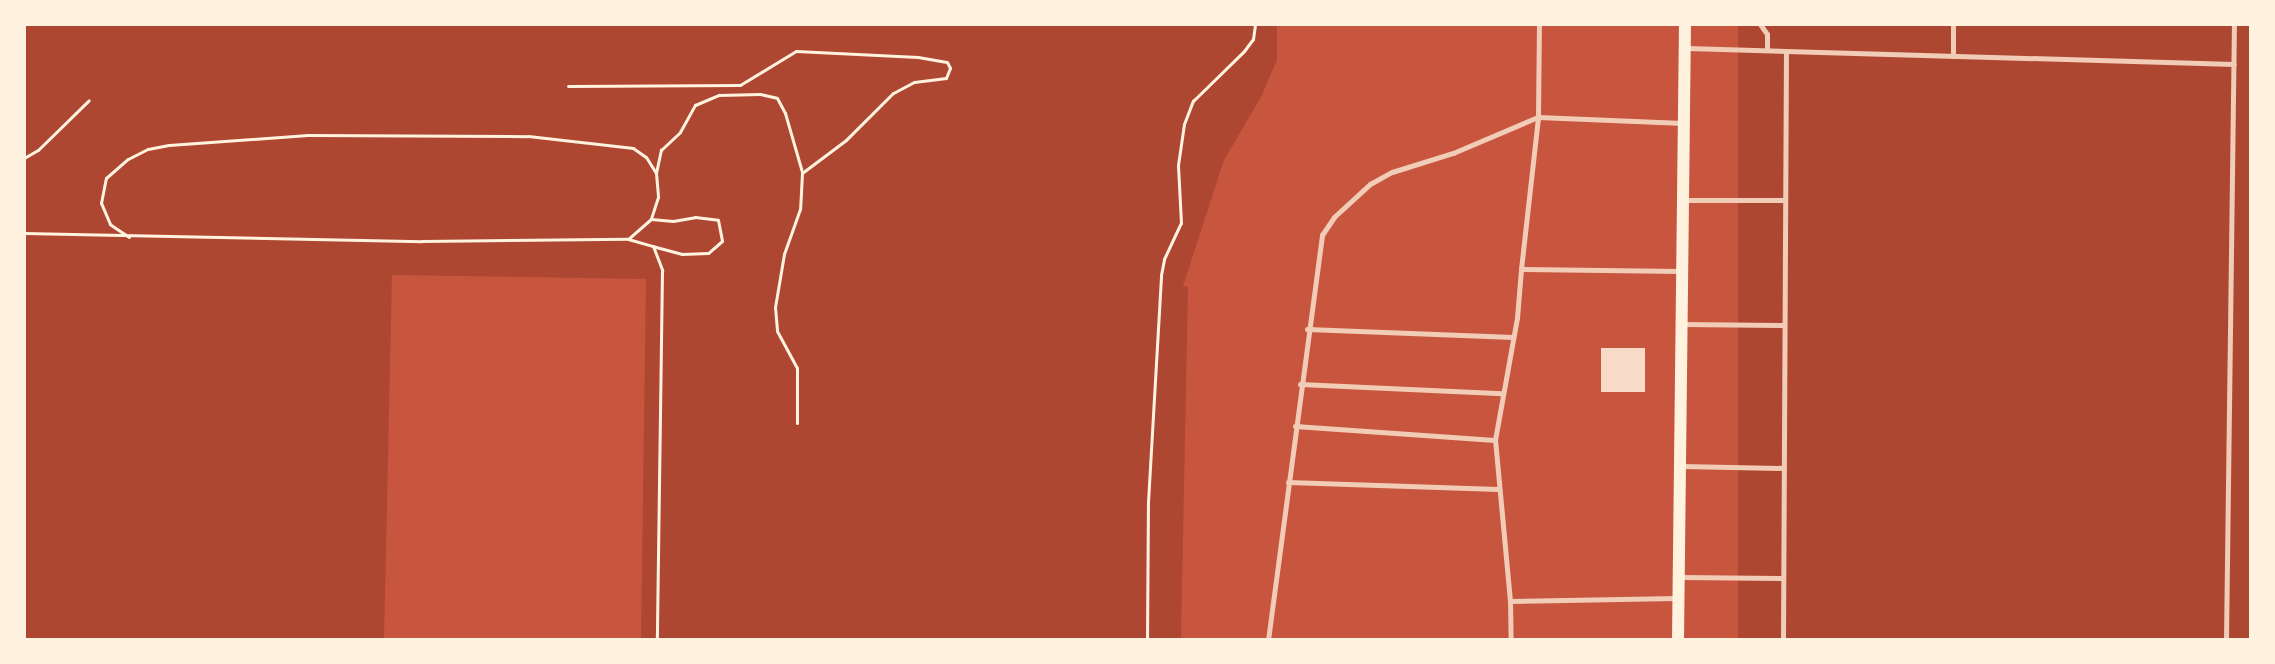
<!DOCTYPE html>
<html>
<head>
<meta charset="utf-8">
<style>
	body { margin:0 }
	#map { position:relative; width:2275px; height:664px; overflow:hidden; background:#c8553d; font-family:"PT Sans",sans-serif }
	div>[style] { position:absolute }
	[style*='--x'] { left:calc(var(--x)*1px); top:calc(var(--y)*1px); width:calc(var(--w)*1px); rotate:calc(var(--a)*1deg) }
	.green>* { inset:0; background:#ae4732; transform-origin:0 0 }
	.building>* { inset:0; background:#f7dbc8; transform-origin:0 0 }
	.path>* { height:3px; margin:-1.5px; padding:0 1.5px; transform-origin:1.5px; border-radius:1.5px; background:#fff3e0 }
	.service>* { height:5px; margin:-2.5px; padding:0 2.5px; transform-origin:2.5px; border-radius:2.5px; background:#f1ccb7 }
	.secondary>* { height:12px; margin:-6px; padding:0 6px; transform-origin:6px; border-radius:6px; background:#fff3e0 }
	span { translate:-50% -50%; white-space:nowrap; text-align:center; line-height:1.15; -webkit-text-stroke:8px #fff3e0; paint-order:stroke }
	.frame { position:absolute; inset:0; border:26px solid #fff3e0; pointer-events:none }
</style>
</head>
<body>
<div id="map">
	<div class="green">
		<i style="clip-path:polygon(24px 24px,1277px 24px,1277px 60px,1261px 97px,1224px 160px,1183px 286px,1188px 287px,1181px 640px,641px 640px,646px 279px,392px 275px,384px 640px,24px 640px)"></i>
		<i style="left:1738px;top:24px;width:513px;height:616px"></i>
	</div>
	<div class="building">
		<i style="left:1601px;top:348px;width:44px;height:44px"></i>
	</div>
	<div class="path">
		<i style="--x:568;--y:86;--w:172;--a:-0.3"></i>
		<i style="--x:740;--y:85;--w:66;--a:-31.3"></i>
		<i style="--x:796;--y:51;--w:122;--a:2.8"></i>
		<i style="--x:918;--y:57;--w:29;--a:10"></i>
		<i style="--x:947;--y:62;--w:7;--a:63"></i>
		<i style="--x:950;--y:68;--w:11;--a:112"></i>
		<i style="--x:946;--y:78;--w:32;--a:173"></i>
		<i style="--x:914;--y:82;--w:24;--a:152"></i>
		<i style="--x:893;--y:93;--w:66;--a:135"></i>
		<i style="--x:846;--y:140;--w:55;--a:143.1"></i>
		<i style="--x:802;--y:173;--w:36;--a:93"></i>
		<i style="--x:800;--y:209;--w:48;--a:109.6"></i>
		<i style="--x:784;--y:254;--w:54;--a:99.6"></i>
		<i style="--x:775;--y:307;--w:24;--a:85"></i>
		<i style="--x:777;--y:331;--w:42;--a:61.6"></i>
		<i style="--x:797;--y:368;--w:55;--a:90"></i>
		<i style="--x:24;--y:158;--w:16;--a:-30"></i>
		<i style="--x:38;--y:150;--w:71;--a:-44.4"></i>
		<i style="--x:656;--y:173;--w:24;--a:-78"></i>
		<i style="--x:661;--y:150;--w:26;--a:-43"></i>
		<i style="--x:680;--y:132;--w:31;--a:-61"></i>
		<i style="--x:695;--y:105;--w:26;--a:-23"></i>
		<i style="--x:719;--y:95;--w:41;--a:-1.4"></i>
		<i style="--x:760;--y:94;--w:17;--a:13"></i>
		<i style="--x:777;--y:98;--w:17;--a:62"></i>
		<i style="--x:785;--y:113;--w:61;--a:73.9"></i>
		<i style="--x:651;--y:219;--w:22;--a:5"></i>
		<i style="--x:673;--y:221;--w:22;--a:-10"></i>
		<i style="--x:695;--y:217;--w:23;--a:7"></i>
		<i style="--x:718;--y:220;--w:21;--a:79"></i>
		<i style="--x:722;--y:241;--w:18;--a:139"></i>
		<i style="--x:708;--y:253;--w:26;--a:178"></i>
		<i style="--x:682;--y:254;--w:30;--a:-165"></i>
		<i style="--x:24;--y:233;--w:398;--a:1.2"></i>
		<i style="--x:422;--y:241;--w:206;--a:-0.6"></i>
		<i style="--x:628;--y:239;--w:26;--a:16"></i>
		<i style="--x:653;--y:246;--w:26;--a:69"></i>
		<i style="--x:662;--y:270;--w:370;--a:90.8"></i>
		<i style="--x:129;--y:237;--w:23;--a:-146"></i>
		<i style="--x:110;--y:224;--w:23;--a:-113"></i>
		<i style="--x:101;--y:203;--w:25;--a:-79"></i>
		<i style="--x:106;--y:178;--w:29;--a:-41"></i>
		<i style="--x:128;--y:159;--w:22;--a:-27"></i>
		<i style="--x:148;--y:149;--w:21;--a:-11"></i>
		<i style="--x:169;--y:145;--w:139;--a:-4.1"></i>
		<i style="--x:308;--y:135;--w:220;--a:0.3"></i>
		<i style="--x:528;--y:136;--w:106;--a:6.5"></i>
		<i style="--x:633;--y:148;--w:16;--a:35"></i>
		<i style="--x:646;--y:157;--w:19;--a:58"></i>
		<i style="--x:656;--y:173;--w:24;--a:85"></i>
		<i style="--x:658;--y:197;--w:23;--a:108"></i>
		<i style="--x:651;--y:219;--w:29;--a:139"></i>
		<i style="--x:1147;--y:640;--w:138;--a:-89.6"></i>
		<i style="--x:1148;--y:502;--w:227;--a:-86.7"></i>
		<i style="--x:1161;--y:275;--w:16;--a:-79"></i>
		<i style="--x:1164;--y:259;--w:40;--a:-65"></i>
		<i style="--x:1181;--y:223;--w:58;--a:-93"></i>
		<i style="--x:1178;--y:165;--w:41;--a:-81.7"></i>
		<i style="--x:1184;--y:124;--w:25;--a:-69"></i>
		<i style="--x:1193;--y:101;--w:71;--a:-44.4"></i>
		<i style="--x:1244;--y:51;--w:15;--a:-53"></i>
		<i style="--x:1253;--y:39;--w:15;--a:-82"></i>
	</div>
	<div class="service">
		<i style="--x:1760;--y:24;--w:12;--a:55"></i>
		<i style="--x:1767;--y:34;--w:16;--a:90"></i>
		<i style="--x:1953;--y:24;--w:32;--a:90"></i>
		<i style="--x:1687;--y:48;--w:547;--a:1.68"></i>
		<i style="--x:1684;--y:200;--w:101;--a:0"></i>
		<i style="--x:1521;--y:269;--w:153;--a:-83.6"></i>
		<i style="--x:1538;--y:117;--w:145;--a:2.4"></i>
		<i style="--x:1683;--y:324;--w:101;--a:0.6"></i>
		<i style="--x:1307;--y:329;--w:206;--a:2.2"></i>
		<i style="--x:1300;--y:384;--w:202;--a:2.6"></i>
		<i style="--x:1295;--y:426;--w:200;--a:4"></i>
		<i style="--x:1681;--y:466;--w:103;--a:1.1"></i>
		<i style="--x:1288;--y:482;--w:210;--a:1.9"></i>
		<i style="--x:1680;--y:577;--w:103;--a:0.6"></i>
		<i style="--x:1676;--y:598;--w:166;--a:179"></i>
		<i style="--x:1510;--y:601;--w:162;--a:-95.3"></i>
		<i style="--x:1495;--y:440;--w:124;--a:-79.8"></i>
		<i style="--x:1517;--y:318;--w:49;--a:-85.3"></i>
		<i style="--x:1521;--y:269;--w:160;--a:0.7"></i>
		<i style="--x:1510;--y:601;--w:39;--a:89"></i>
		<i style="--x:1268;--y:640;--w:409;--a:-82.4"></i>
		<i style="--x:1322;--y:235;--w:22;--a:-56"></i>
		<i style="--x:1334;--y:217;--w:49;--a:-42.5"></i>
		<i style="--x:1370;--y:184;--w:25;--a:-29"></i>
		<i style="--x:1392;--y:172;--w:64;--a:-17.3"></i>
		<i style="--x:1453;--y:153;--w:92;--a:-23"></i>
		<i style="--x:1538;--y:117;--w:93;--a:-89.4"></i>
		<i style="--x:1783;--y:640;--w:589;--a:-89.71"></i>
		<i style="--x:2226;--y:640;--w:616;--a:-89.26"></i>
	</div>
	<div class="secondary">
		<i style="--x:1678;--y:640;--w:616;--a:-89.35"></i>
	</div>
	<div class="frame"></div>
</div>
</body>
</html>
